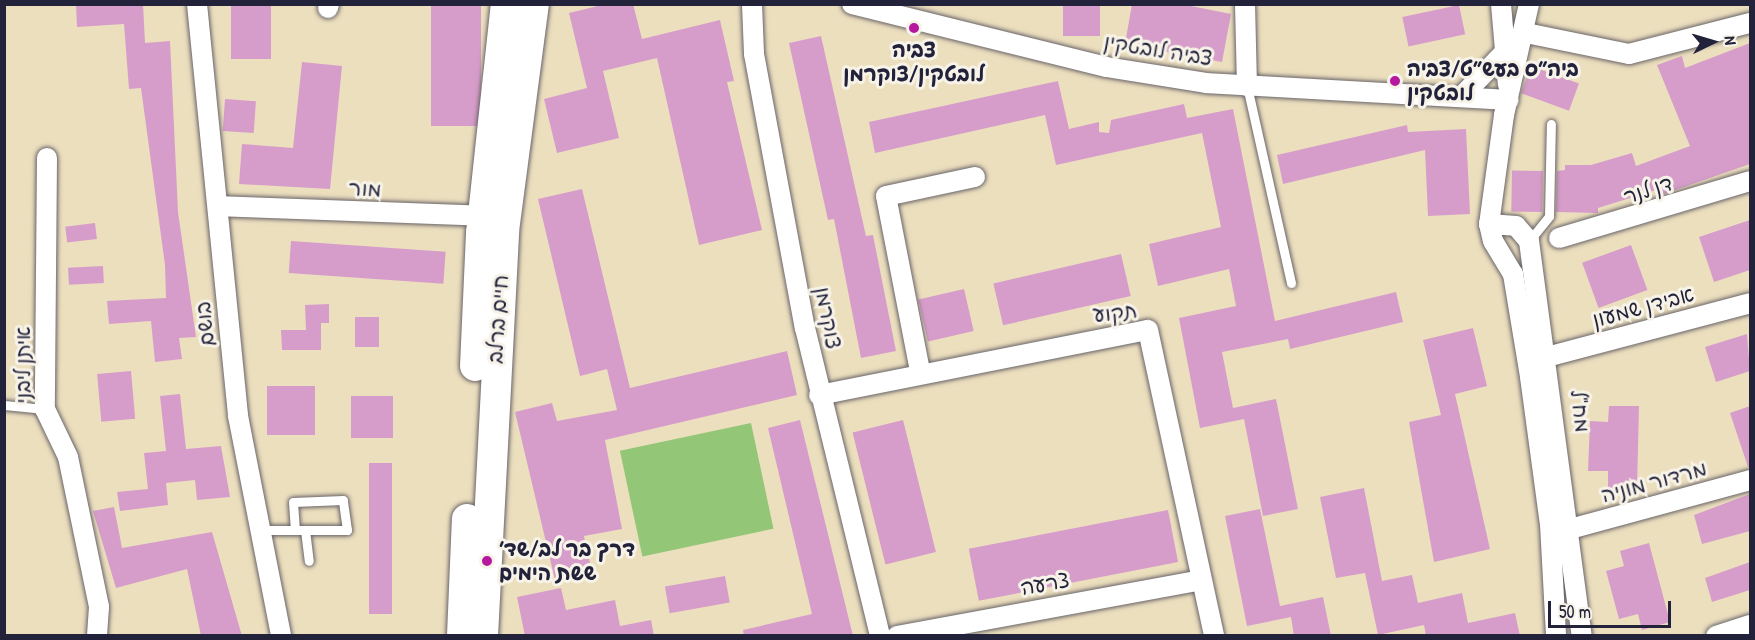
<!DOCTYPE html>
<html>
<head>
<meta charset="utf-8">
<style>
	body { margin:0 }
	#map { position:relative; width:1755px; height:640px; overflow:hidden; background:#ecdfbe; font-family:"Patrick Hand","Playpen Sans Hebrew",sans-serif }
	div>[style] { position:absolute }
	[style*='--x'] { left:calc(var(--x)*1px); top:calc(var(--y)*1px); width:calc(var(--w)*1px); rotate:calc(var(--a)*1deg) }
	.green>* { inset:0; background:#93c676; transform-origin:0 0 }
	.building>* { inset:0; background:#d79dca; transform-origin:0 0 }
	.roads { filter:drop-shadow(0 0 2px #696469) drop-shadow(0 0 2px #696469) }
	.service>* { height:9px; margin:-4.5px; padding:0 4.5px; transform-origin:4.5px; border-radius:4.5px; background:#fff }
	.minor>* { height:20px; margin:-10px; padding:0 10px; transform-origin:10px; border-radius:10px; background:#fff }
	.primary>* { height:30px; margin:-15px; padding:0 15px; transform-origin:15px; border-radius:15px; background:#fff }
	.dots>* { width:16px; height:16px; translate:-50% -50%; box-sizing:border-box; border:3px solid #f7f3e8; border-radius:50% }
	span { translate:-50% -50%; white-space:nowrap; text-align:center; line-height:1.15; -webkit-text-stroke:6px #f7f3e8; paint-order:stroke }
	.poi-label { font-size:21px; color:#22223b; font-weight:700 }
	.left { translate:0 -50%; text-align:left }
	.street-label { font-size:21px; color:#22223b }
	.frame { position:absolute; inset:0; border:6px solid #22223b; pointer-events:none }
	.north { position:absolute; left:1683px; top:12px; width:60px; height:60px; -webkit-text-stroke:4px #f7f3e8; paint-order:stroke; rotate:85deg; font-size:16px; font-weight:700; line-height:24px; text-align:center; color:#22223b }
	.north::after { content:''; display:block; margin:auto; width:21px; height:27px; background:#22223b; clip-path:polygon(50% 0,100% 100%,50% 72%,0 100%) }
	.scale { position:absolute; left:1548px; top:601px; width:123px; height:27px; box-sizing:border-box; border:3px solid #22223b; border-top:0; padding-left:8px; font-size:18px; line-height:21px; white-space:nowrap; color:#22223b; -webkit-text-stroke:4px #f7f3e8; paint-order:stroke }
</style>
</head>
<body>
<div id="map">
	<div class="green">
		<i style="left:751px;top:423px;width:108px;height:134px;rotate:78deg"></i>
	</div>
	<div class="building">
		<i style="clip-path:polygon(76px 4px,143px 4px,145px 43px,170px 41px,178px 212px,196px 337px,179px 338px,182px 359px,155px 362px,151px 321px,109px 324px,107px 301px,166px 298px,165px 265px,141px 88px,129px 89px,124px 24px,77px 27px)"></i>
		<i style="left:231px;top:4px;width:40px;height:55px"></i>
		<i style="left:431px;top:4px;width:50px;height:122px"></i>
		<i style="clip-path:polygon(606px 4px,633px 4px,642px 39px,720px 20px,734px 81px,727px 82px,762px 230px,699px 245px,657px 58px,603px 71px,619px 138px,557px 153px,544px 99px,587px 88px,569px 13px)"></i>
		<i style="left:1063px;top:4px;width:37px;height:32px"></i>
		<i style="clip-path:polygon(1132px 4px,1181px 4px,1231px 14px,1222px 62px,1125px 44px)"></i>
		<i style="left:1459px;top:5px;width:30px;height:58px;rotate:78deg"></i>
		<i style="clip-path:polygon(821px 36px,866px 236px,873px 235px,896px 351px,861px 358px,834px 219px,828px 220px,789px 43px)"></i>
		<i style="clip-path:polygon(1750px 43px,1750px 164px,1658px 196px,1656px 190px,1598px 208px,1598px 213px,1556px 212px,1557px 171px,1565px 170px,1565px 165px,1591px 165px,1632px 153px,1636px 166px,1690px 146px,1657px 65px,1682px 56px,1685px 68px)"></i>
		<i style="clip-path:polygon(302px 62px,342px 66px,330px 189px,239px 184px,242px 144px,293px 148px)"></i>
		<i style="left:1531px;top:66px;width:51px;height:29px;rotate:20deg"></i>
		<i style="clip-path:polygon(1058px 81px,1069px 129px,1099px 122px,1099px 132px,1109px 133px,1111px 120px,1184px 104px,1187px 118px,1233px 109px,1275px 321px,1396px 292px,1403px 322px,1290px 349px,1288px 339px,1222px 352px,1233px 408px,1276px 399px,1298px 509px,1263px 516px,1244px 419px,1200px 428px,1179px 318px,1236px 306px,1229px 269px,1158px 286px,1149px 244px,1221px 227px,1202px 133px,1056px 165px,1045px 115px,875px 153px,869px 122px)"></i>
		<i style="left:225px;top:99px;width:31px;height:32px;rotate:4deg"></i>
		<i style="clip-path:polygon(1407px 125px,1408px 132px,1466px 129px,1470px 214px,1428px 216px,1425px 150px,1283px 184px,1277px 155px)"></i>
		<i style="left:1543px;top:171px;width:41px;height:31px;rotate:91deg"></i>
		<i style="clip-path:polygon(582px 189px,630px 388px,787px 351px,797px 395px,605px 440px,622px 529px,584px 536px,592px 572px,555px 580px,515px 412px,552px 403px,557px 421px,617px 410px,607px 369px,580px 376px,538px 199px)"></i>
		<i style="clip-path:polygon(1750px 220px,1750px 270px,1714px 282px,1699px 237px)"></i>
		<i style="left:95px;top:223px;width:16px;height:30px;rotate:83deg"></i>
		<i style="left:291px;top:241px;width:155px;height:32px;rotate:4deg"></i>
		<i style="left:1631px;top:245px;width:48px;height:52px;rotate:70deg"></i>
		<i style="left:1121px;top:254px;width:43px;height:131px;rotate:77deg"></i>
		<i style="left:103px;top:266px;width:17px;height:35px;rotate:87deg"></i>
		<i style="left:964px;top:289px;width:43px;height:47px;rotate:77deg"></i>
		<i style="clip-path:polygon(329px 304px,329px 323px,321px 323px,321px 350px,282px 350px,281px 330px,306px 330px,305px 305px)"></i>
		<i style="left:355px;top:317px;width:24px;height:30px"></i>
		<i style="clip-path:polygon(1473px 328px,1487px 386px,1455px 394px,1490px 549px,1434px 562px,1409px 422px,1441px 415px,1423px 340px)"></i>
		<i style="clip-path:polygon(1747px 334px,1750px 371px,1716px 382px,1705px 347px)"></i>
		<i style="left:131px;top:371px;width:48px;height:34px;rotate:85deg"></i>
		<i style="left:267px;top:386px;width:48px;height:49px"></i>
		<i style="clip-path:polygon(180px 394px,186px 449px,221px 446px,230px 497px,197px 500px,195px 480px,166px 483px,168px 505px,120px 511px,117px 492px,148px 489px,144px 453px,166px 451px,160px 396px)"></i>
		<i style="left:351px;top:396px;width:42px;height:42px"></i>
		<i style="clip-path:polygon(1609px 406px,1639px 406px,1637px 489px,1608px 489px,1608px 471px,1588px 471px,1590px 421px,1608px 422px)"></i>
		<i style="clip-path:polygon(1750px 406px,1750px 467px,1748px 467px,1730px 413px)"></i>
		<i style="clip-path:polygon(800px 420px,853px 636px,744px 636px,743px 630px,812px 614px,768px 428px)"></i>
		<i style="left:903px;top:420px;width:136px;height:52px;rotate:76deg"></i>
		<i style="left:369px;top:463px;width:23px;height:151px"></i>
		<i style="clip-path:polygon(1364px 488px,1382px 581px,1412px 575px,1418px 603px,1462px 593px,1468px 623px,1515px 613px,1520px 636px,1426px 636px,1424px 625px,1378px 635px,1365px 573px,1336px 578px,1320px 497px)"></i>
		<i style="clip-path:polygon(1750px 494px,1750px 531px,1702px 544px,1694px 515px)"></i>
		<i style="clip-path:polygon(114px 507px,122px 548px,212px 532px,242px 636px,201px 636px,187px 569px,116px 588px,93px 511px)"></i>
		<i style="clip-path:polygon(1260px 509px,1280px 606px,1323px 597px,1331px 636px,1294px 636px,1291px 617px,1247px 626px,1225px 516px)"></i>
		<i style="left:1168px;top:510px;width:53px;height:203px;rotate:79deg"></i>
		<i style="clip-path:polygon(1649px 543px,1670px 622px,1642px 630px,1638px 614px,1619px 619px,1606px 571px,1624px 566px,1620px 551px)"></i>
		<i style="clip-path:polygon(1750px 562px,1750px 590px,1712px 602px,1705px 578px)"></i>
		<i style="left:725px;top:576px;width:27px;height:61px;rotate:80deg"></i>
		<i style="clip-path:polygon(561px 588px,566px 610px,615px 600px,620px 626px,651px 620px,654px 636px,525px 636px,517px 597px)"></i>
	</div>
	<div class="roads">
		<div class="service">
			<i style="--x:1247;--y:86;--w:202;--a:77.4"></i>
			<i style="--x:1529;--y:241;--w:32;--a:-51"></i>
			<i style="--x:1549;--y:216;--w:92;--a:-88.8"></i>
			<i style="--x:4;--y:405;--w:41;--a:5.6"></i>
			<i style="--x:261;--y:530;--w:86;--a:0"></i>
			<i style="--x:347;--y:530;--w:30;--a:-98"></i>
			<i style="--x:343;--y:500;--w:50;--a:177.7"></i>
			<i style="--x:293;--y:502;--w:28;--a:86"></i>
			<i style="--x:305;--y:530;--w:31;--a:83"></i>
		</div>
		<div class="minor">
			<i style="--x:197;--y:4;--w:414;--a:84.3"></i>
			<i style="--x:238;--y:416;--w:224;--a:78.9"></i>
			<i style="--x:752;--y:4;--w:50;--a:87.7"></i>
			<i style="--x:754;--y:54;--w:279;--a:79.5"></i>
			<i style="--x:805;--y:328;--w:317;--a:76.3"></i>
			<i style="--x:852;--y:4;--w:262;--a:13.9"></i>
			<i style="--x:1106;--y:67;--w:101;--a:9.1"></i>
			<i style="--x:1206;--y:83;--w:303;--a:3.2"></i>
			<i style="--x:1245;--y:4;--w:82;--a:88.6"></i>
			<i style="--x:1501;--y:4;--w:81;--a:85.1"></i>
			<i style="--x:1529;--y:4;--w:114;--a:102.7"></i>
			<i style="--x:1504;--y:115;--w:110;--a:97.8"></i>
			<i style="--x:1489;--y:224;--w:17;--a:77"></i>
			<i style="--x:1493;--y:241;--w:39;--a:59"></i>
			<i style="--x:1513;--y:274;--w:104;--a:80.6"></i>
			<i style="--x:1530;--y:377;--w:148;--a:82.3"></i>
			<i style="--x:1550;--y:524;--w:112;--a:86.9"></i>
			<i style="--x:328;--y:8;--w:4;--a:-76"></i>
			<i style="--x:1526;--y:33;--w:105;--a:11.5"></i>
			<i style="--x:1629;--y:54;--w:125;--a:-14.4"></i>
			<i style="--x:1463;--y:95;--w:60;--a:-45.7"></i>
			<i style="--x:47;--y:158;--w:251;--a:90.5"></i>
			<i style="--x:45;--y:409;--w:53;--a:64.4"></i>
			<i style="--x:68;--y:457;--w:153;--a:78.3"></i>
			<i style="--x:99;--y:607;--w:29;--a:94"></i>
			<i style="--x:218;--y:206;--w:276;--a:2.1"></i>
			<i style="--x:1489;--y:224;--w:27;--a:4"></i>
			<i style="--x:1516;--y:226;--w:20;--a:49"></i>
			<i style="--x:1529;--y:241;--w:399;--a:82.4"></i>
			<i style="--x:1559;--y:238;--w:199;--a:-16.6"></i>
			<i style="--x:1535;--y:360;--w:222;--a:-14.8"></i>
			<i style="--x:920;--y:371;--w:178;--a:-101"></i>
			<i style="--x:886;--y:196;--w:91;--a:-12.1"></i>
			<i style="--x:819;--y:395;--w:335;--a:-11.2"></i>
			<i style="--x:1148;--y:330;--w:313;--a:77.8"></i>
			<i style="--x:1570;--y:529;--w:187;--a:-15.2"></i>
			<i style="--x:897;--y:636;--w:309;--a:-10.4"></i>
			<i style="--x:1716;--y:636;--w:36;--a:-18"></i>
		</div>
		<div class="primary">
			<i style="--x:475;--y:366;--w:133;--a:-87.4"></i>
			<i style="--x:481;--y:233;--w:230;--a:-83.8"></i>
			<i style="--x:462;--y:636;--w:117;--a:-87.6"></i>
			<i style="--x:483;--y:636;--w:406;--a:-87"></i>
			<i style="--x:504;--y:231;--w:229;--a:-82.5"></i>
		</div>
	</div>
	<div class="dots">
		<i style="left:914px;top:28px;background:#b5179e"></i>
		<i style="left:1395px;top:81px;background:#b5179e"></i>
		<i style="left:487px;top:561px;background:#b5179e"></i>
	</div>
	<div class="poi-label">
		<span style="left:914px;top:62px">צביה<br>לובטקין/צוקרמן</span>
		<span class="left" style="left:1407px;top:81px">ביה״ס בעש״ט/צביה<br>לובטקין</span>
		<span class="left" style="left:499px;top:561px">דרך בר לב/שד׳<br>ששת הימים</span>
	</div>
	<div class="street-label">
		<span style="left:1158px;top:50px;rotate:9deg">צביה לובטקין</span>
		<span style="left:365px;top:189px;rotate:3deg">מור</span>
		<span style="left:1648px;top:190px;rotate:-18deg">דן לנר</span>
		<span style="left:1643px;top:307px;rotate:-15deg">אבידן שמעון</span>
		<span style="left:1115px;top:313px;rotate:-7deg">תקוע</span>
		<span style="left:828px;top:318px;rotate:79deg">צוקרמן</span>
		<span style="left:498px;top:319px;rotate:-86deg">חיים ברלב</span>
		<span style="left:205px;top:324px;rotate:-96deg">בושם</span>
		<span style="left:23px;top:365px;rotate:-90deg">איתן ליבני</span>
		<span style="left:1580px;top:411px;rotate:83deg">מח"ל</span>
		<span style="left:1654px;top:482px;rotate:-15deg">מרדור מוניה</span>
		<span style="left:1045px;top:584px;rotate:-10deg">צרעה</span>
	</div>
	<div class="frame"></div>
	<div class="north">N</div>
	<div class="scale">50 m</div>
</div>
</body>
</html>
